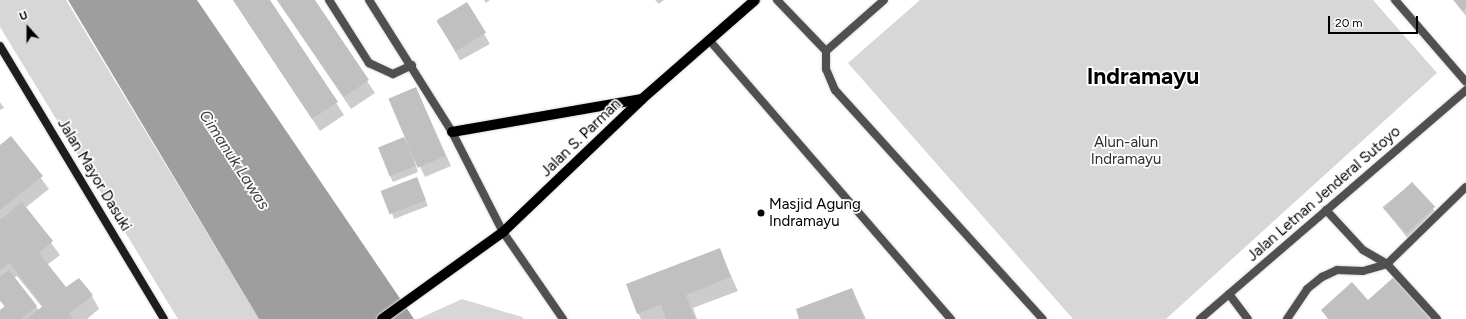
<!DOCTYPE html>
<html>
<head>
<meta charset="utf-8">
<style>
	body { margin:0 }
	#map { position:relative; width:1466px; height:319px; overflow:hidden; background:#fff; font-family:Figtree,sans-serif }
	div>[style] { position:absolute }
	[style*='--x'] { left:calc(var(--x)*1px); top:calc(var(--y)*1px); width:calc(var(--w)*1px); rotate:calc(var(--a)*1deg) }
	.green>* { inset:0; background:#d7d7d7 }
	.water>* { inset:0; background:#9e9e9e }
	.shadow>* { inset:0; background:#0003; transform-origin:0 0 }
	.building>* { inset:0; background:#c0c0c0; transform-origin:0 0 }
	.roads { filter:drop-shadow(0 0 1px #dbdbdb) drop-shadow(0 0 1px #dbdbdb) }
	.lane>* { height:8px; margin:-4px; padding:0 4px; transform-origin:4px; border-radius:4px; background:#505050 }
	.street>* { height:8px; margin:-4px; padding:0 4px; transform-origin:4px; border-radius:4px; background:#505050 }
	.secondary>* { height:8px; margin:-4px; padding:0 4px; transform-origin:4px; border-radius:4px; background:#1d1d1d }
	.primary>* { height:10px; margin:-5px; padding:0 5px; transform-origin:5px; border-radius:5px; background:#000 }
	.dots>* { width:11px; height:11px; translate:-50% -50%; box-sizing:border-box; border:2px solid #fff; border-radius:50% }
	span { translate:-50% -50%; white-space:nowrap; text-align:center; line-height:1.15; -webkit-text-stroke:3.5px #fff; paint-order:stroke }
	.street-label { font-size:15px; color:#000 }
	.park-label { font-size:15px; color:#2e2e2e }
	.poi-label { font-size:15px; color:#000 }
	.left { translate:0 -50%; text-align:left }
	.water-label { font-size:16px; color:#3f3f3f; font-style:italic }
	.town-label { font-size:23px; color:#000; font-weight:700 }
	.north { position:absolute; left:8px; top:8px; width:40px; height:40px; -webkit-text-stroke:3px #fff; paint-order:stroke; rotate:339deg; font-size:11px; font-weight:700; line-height:16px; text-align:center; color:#000 }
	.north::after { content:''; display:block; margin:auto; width:14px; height:18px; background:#000; clip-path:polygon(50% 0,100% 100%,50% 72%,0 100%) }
	.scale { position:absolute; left:1328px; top:16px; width:90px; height:18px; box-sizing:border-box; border:2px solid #000; border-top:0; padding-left:5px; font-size:12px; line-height:14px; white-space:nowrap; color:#000; -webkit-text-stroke:3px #fff; paint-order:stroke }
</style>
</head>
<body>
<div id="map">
	<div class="green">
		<i style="clip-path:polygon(0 0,66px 0,259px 319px,178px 319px,0 27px)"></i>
		<i style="clip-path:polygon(920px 0,1373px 0,1437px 73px,1166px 319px,1073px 319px,848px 63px)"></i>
		<i style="clip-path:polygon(462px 299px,522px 317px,524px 319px,418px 319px)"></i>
	</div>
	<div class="water">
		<i style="clip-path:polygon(68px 0,197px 0,414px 319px,259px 319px)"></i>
	</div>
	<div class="shadow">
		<i style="clip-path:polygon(233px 0,269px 0,344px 115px,320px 131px)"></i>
		<i style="clip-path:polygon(277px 0,313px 0,375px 93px,351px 109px)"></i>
		<i style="clip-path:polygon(484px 0,490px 0,486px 3px)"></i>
		<i style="clip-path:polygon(655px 0,664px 0,659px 4px)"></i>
		<i style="clip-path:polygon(1453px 0,1466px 0,1466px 16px)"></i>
		<i style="left:467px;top:3px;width:47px;height:34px;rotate:61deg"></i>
		<i style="clip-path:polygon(416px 88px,451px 166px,425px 177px,410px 146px,418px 172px,393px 182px,390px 176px,404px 138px,409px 145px)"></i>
		<i style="clip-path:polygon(0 102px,4px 108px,0 110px)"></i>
		<i style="clip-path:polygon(evenodd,11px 138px,49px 189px,25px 208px,60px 255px,47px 265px,66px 289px,92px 296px,99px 309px,87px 319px,0 319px,0 311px,5px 307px,0 301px,0 146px,11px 138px,17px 276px,42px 307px,39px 310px,14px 278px,17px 276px)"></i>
		<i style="left:417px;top:178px;width:30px;height:36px;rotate:69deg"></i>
		<i style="left:1412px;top:183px;width:45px;height:38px;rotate:51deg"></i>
		<i style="clip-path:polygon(719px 249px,738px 291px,693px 308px,697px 319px,641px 319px,638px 313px)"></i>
		<i style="clip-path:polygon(852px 289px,866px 319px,800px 319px)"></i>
	</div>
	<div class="building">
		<i style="clip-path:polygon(233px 0,270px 0,338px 102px,312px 119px)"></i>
		<i style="clip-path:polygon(277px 0,315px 0,369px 80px,344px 97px)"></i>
		<i style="clip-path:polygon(1454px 0,1466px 0,1466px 8px,1463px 11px)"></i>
		<i style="left:467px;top:2px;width:36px;height:36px;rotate:58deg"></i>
		<i style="left:416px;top:87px;width:75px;height:30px;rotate:67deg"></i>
		<i style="clip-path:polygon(11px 136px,43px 176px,0 210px,0 145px)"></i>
		<i style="left:404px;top:137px;width:31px;height:28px;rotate:68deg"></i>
		<i style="left:417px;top:177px;width:25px;height:39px;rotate:69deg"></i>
		<i style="left:1412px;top:182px;width:34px;height:39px;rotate:47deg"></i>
		<i style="clip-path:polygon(22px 202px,53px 241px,39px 253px,66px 287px,79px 278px,93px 295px,69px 314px,73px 319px,26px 319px,43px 306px,9px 263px,0 270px,0 220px)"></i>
		<i style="clip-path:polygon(720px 248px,731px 277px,686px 295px,695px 319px,666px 319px,661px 304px,637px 314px,626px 284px)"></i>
		<i style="clip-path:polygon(9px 270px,37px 306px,21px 319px,0 319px,0 310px,5px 306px,0 300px,0 277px)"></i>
		<i style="clip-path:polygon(1394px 277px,1431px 319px,1328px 319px,1321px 310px,1352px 282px,1368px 300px)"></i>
		<i style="clip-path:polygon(852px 288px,864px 319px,799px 319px,796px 309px)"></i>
	</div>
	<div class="roads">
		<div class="lane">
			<i style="--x:329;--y:0;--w:75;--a:57.6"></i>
			<i style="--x:369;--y:63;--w:26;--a:25"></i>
			<i style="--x:393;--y:74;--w:21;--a:-25"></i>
			<i style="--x:777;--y:0;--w:71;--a:46.1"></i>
			<i style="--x:826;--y:51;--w:18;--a:90"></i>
			<i style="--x:826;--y:69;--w:23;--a:67"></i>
			<i style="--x:835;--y:90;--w:309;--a:47.8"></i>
			<i style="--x:1395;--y:0;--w:108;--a:49.1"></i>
			<i style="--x:710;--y:41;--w:368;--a:49.1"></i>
			<i style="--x:826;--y:51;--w:77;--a:-41.3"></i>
			<i style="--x:1326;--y:210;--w:54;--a:47.2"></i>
			<i style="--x:1363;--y:250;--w:28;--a:30"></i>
			<i style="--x:1387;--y:264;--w:74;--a:47.7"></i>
			<i style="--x:1229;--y:294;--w:31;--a:53"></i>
			<i style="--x:1200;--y:319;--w:351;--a:-40.7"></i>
			<i style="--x:1287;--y:319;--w:36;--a:-56"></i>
			<i style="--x:1307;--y:289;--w:19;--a:-39"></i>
			<i style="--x:1322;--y:277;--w:17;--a:-25"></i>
			<i style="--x:1337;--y:270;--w:26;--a:2"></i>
			<i style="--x:1363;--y:271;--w:25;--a:-16"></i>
			<i style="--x:1387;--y:264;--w:110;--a:-44.3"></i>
		</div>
		<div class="street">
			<i style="--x:369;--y:0;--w:156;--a:57.8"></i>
			<i style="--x:452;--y:132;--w:112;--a:63"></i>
			<i style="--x:503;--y:232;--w:106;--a:55.4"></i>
		</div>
		<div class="secondary">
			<i style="--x:0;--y:46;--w:318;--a:59"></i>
		</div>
		<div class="primary">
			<i style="--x:452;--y:132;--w:193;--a:-9.9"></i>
			<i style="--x:382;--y:319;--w:149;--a:-35.7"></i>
			<i style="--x:503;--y:232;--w:192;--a:-43.7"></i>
			<i style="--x:642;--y:99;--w:150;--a:-41.2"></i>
		</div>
	</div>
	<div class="dots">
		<i style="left:761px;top:213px;background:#000"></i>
	</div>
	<div class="street-label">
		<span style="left:581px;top:138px;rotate:-44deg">Jalan S. Parman</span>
		<span style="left:94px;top:175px;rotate:59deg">Jalan Mayor Dasuki</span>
		<span style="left:1324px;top:194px;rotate:-41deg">Jalan Letnan Jenderal Sutoyo</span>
	</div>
	<div class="park-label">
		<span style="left:1126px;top:151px">Alun-alun<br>Indramayu</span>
	</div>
	<div class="poi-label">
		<span class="left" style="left:769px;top:213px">Masjid Agung<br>Indramayu</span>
	</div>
	<div class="water-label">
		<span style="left:234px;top:160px;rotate:57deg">Cimanuk Lawas</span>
	</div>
	<div class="town-label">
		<span style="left:1143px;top:76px">Indramayu</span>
	</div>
	<div class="north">U</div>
	<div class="scale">20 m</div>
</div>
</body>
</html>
